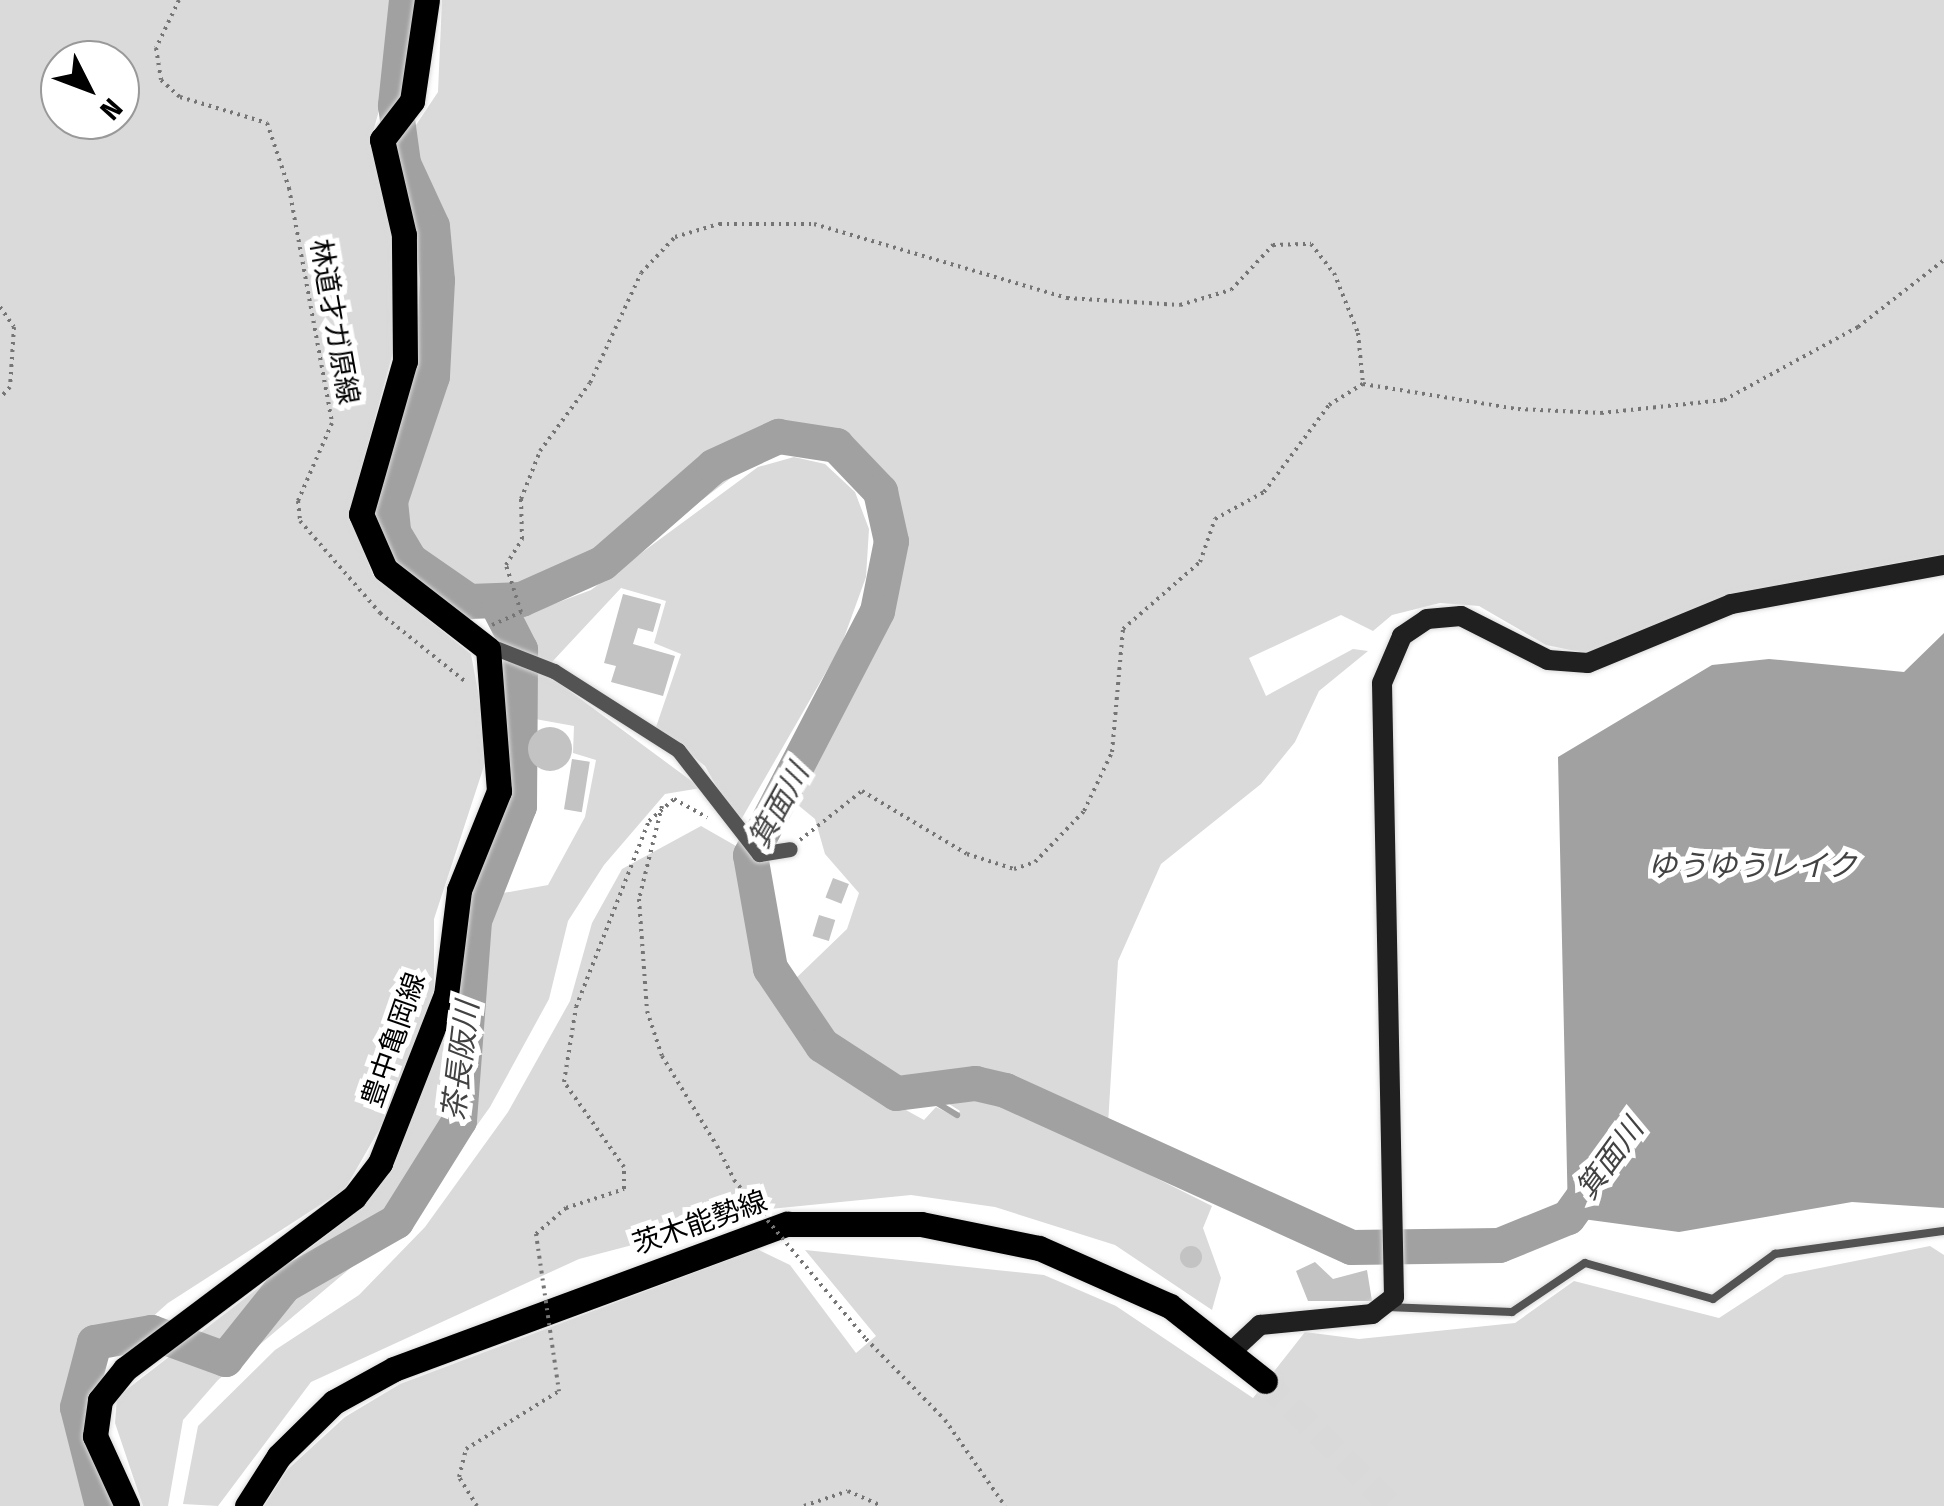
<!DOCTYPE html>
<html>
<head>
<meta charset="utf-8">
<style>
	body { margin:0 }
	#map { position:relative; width:1944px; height:1506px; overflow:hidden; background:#fff; font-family:"Fira Sans Condensed","Noto Sans JP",sans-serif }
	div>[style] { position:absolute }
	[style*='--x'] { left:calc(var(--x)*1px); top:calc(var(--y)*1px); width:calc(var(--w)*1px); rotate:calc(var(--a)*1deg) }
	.green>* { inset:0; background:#dadada }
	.water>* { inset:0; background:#a1a1a1 }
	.stream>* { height:6px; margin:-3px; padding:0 3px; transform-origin:3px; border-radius:3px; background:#a1a1a1 }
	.river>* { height:35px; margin:-17.5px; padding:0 17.5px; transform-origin:17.5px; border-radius:17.5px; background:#a1a1a1 }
	.building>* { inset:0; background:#c3c3c3; transform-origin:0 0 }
	.round { border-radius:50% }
	.primary-tunnel>* { height:25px; margin-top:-12.5px; transform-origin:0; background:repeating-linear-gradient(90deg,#d9d9d9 0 25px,transparent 0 37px) }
	.path>* { height:4px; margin-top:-2px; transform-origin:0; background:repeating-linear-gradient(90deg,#757575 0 2.5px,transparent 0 7.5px) }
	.roads { filter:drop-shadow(0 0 2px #dbdbdb) drop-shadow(0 0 2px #dbdbdb) }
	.lane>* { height:8px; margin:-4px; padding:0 4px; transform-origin:4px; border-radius:4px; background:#535353 }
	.street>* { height:15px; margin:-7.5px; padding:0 7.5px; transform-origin:7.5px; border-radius:7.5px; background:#535353 }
	.secondary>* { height:20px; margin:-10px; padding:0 10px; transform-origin:10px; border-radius:10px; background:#202020 }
	.primary>* { height:25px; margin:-12.5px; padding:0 12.5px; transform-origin:12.5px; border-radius:12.5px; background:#000 }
	.path-bridge>* { height:4px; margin-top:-2px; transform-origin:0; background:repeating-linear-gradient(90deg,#757575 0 2.5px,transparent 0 7.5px) }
	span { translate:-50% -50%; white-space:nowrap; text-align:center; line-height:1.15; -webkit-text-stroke:10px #fff; paint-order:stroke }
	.street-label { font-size:28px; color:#000 }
	.water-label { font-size:30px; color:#424242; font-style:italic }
	.north { position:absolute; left:40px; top:40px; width:100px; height:100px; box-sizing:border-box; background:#fff; border:2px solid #999; border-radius:50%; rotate:132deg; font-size:28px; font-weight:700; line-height:40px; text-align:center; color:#000 }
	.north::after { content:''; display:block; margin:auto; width:35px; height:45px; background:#000; clip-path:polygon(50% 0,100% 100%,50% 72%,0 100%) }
</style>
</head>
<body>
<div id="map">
	<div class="green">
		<i style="clip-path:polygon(evenodd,0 0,396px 0,393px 62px,370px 142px,393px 238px,393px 352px,349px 514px,373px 575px,471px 654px,482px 713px,485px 763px,434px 919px,434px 990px,407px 1081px,345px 1189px,168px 1303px,104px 1360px,75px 1432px,109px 1506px,0 1506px,0 0,60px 60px,120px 60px,120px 120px,60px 120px,60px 60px)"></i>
		<i style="clip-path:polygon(442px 0,1944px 0,1944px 554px,1730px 594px,1590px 654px,1546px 645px,1479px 606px,1440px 603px,1392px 615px,1373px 631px,1341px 615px,1249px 658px,1266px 696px,1353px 649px,1368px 651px,1319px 691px,1295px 742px,1261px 784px,1161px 864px,1118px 961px,1108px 1124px,987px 1073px,889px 1076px,814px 1021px,791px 983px,847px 929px,859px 893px,825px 854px,815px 819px,776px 787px,874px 592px,881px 528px,858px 473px,820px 449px,769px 449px,627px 557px,498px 617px,451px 605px,395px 561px,373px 515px,416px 355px,410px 134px,438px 92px)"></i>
		<i style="clip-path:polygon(794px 457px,825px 464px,855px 492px,869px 529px,866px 577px,841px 646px,738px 825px,705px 766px,656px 727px,681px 654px,654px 643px,666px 601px,621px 588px,551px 663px,512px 648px,503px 623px,591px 590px,758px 467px)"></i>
		<i style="clip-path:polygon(510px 659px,544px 672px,701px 788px,665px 794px,604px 865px,568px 921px,549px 999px,490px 1107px,412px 1216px,218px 1380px,183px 1420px,168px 1506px,143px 1506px,115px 1423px,117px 1397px,354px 1214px,392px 1170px,461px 986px,470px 899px,548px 885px,585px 817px,596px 760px,573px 753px,574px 726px,524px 717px,528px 790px,510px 794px)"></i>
		<i style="clip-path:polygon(701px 826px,743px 850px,743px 907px,761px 978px,830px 1068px,924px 1120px,936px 1107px,956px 1117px,960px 1111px,943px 1100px,957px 1097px,1008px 1104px,1212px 1206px,1203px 1228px,1221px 1278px,1212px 1310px,1115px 1245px,995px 1207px,911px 1195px,770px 1209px,579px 1259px,311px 1382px,218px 1506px,183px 1504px,198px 1426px,275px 1350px,359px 1295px,425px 1227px,508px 1112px,570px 1001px,592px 923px,622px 869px)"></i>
		<i style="clip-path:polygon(1930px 1246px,1944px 1255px,1944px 1506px,264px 1506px,287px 1470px,345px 1417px,400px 1384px,757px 1249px,790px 1265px,856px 1353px,876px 1336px,805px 1250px,1044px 1275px,1116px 1306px,1253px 1398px,1305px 1332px,1359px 1339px,1515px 1323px,1574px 1281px,1719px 1318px,1785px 1275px)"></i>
	</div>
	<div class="water">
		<i style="clip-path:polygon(1944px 633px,1944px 1208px,1852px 1202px,1679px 1232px,1568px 1217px,1558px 757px,1712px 665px,1769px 659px,1904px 672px)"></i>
	</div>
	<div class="stream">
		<i style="--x:922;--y:1094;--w:41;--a:31"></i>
	</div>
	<div class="river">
		<i style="--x:406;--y:0;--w:106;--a:96"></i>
		<i style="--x:395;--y:105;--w:59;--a:82.1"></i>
		<i style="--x:403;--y:163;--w:69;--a:65.3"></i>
		<i style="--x:432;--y:226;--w:54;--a:84.7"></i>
		<i style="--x:437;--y:280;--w:96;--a:93"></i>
		<i style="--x:432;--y:376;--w:132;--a:108.6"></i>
		<i style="--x:390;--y:501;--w:31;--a:84"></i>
		<i style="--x:393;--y:532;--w:33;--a:59"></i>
		<i style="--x:410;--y:560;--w:72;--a:34.8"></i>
		<i style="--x:469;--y:601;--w:52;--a:-2.2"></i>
		<i style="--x:521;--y:599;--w:89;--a:-24"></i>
		<i style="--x:602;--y:563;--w:147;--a:-41.1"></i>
		<i style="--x:713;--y:466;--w:72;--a:-24.8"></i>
		<i style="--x:778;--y:436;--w:59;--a:8.8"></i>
		<i style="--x:836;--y:445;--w:64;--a:46.3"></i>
		<i style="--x:880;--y:491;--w:51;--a:77.6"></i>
		<i style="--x:891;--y:541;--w:71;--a:101.3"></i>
		<i style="--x:877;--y:611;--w:275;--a:117.5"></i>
		<i style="--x:750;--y:855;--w:115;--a:80"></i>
		<i style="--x:770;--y:968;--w:93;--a:56"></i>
		<i style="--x:822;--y:1045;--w:88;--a:33"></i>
		<i style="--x:896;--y:1093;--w:80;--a:-7.2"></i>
		<i style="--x:975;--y:1083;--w:31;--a:13"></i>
		<i style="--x:1005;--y:1090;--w:380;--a:24.4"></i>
		<i style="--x:1351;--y:1247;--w:148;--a:-0.8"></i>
		<i style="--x:1499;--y:1245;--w:74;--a:-22.1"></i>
		<i style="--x:1568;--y:1217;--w:44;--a:-54.2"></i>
		<i style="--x:102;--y:1506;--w:102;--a:-104.2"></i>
		<i style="--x:77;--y:1407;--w:67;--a:-75.3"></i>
		<i style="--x:94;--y:1342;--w:58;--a:-10"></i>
		<i style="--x:151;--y:1332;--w:79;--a:20"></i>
		<i style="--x:225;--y:1359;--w:95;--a:-51.4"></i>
		<i style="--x:284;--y:1285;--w:129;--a:-29.7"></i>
		<i style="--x:396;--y:1221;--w:119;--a:-58"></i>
		<i style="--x:459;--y:1120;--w:201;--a:-85.7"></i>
		<i style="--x:474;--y:920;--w:123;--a:-68.5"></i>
		<i style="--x:519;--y:806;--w:157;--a:-89.6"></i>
		<i style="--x:520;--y:649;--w:48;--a:-117.1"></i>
	</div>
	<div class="building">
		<i style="clip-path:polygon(623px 594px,661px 604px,653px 632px,638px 628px,633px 644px,675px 656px,663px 696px,611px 682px,616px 666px,604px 663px)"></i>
		<i class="round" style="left:528px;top:727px;width:44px;height:44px"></i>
		<i style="left:572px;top:759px;width:18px;height:51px;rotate:9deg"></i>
		<i style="left:833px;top:878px;width:17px;height:21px;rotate:21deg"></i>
		<i style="left:819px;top:915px;width:17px;height:22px;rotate:17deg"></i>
		<i class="round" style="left:1180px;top:1246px;width:22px;height:22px"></i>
		<i style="clip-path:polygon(1315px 1262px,1333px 1279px,1367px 1270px,1372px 1301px,1308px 1301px,1296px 1271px)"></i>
	</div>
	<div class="primary-tunnel">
		<i style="--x:1265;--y:1381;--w:178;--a:44.5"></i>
	</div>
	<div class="path">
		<i style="--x:179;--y:0;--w:53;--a:115.6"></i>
		<i style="--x:156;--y:48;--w:32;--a:81"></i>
		<i style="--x:161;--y:80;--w:25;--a:42"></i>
		<i style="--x:180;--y:97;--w:91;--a:16.6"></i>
		<i style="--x:267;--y:123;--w:69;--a:71.3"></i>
		<i style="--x:289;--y:188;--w:239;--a:79.6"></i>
		<i style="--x:332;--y:423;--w:85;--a:113.6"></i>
		<i style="--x:298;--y:501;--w:20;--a:84"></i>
		<i style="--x:300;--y:521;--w:122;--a:49"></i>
		<i style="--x:380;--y:613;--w:112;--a:38.8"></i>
		<i style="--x:0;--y:307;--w:24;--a:55"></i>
		<i style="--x:14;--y:327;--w:60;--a:93.8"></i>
		<i style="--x:10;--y:387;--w:15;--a:132"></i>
		<i style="--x:492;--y:625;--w:32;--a:-24"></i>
		<i style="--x:521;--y:612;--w:49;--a:-107.7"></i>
		<i style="--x:506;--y:565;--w:31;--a:-58"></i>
		<i style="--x:522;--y:539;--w:40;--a:-91.4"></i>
		<i style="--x:521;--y:499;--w:52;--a:-68.4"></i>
		<i style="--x:540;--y:451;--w:84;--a:-53.7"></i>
		<i style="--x:590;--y:383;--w:121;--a:-65.1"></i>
		<i style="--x:641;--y:273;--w:50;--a:-46.6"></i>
		<i style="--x:675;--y:237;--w:46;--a:-16.5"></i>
		<i style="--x:719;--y:224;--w:95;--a:0"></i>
		<i style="--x:814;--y:224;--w:264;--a:16.3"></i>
		<i style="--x:1067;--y:298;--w:113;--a:3.5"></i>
		<i style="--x:1180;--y:305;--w:53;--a:-16.4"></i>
		<i style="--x:1231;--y:290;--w:62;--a:-47"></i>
		<i style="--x:1273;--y:245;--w:38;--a:-2"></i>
		<i style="--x:1311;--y:244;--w:37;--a:52"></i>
		<i style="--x:1334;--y:273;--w:65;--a:68.2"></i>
		<i style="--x:1358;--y:333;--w:51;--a:84.4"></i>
		<i style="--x:662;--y:806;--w:96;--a:103.9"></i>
		<i style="--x:639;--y:899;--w:112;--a:85.9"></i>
		<i style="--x:647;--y:1011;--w:47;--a:71.6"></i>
		<i style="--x:662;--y:1056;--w:105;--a:58.6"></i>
		<i style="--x:800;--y:840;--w:79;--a:-38.3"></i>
		<i style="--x:862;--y:791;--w:122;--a:31"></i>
		<i style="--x:967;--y:854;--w:49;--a:17.7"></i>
		<i style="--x:1014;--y:869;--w:22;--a:-18"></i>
		<i style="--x:1035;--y:862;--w:71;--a:-46.1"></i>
		<i style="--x:1084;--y:811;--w:65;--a:-64.6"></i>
		<i style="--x:1112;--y:752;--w:123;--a:-84.9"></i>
		<i style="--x:1123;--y:629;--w:102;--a:-41"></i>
		<i style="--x:1200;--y:562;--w:46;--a:-70.8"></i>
		<i style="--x:1215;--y:519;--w:56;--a:-28.9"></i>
		<i style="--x:1264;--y:492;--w:109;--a:-53.2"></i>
		<i style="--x:1329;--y:405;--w:40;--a:-32"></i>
		<i style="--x:1363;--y:384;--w:157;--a:9.2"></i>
		<i style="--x:1518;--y:409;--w:83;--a:2.8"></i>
		<i style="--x:1601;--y:413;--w:124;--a:-6"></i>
		<i style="--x:1724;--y:400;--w:153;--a:-28.6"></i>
		<i style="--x:1858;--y:327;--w:109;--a:-37.9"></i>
		<i style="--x:536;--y:1234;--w:40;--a:-41"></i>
		<i style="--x:566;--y:1208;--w:61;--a:-18.1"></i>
		<i style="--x:624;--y:1189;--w:22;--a:-90"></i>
		<i style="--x:624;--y:1167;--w:104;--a:-125.2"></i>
		<i style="--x:564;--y:1082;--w:76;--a:-80.9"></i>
		<i style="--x:576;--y:1007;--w:200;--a:-68.6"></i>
		<i style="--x:649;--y:821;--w:33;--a:-41"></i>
		<i style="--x:674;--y:799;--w:38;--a:29"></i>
		<i style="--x:866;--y:1339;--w:113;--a:45.7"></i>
		<i style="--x:945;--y:1420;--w:105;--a:55.1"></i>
		<i style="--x:477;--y:1506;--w:34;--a:-122"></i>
		<i style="--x:459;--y:1477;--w:29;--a:-76"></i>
		<i style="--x:466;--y:1449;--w:110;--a:-31.9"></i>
		<i style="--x:804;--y:1506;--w:46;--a:-18.8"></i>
		<i style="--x:848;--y:1491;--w:36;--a:24"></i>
	</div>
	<div class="roads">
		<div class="lane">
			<i style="--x:1387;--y:1307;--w:125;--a:2.3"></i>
			<i style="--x:1512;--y:1312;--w:88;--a:-33.9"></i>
			<i style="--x:1585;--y:1263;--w:133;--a:15.7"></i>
			<i style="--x:1713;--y:1299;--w:77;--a:-36"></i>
			<i style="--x:1775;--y:1254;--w:171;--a:-7.8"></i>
		</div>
		<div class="street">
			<i style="--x:485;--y:644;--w:74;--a:21.4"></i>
			<i style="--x:554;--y:671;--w:147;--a:32.5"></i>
			<i style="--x:678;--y:750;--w:132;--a:52.1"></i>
			<i style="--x:759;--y:854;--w:31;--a:-9"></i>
		</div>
		<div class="secondary">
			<i style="--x:1231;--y:1352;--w:40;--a:-43"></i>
			<i style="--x:1260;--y:1325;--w:113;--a:-5.6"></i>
			<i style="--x:1372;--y:1314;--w:28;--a:-38"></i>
			<i style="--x:1394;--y:1297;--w:614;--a:-91.12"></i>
			<i style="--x:1382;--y:683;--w:51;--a:-66.9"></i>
			<i style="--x:1402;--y:636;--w:30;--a:-34"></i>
			<i style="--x:1427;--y:619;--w:34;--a:-5"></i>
			<i style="--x:1461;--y:616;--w:97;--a:26.8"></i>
			<i style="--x:1548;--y:660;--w:40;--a:4.3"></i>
			<i style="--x:1588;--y:663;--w:155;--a:-22.4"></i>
			<i style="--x:1731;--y:604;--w:217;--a:-10.4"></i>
		</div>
		<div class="primary">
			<i style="--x:127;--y:1506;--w:77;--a:-114.6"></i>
			<i style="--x:95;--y:1436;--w:36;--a:-82"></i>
			<i style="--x:100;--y:1400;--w:40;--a:-51"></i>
			<i style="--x:125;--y:1369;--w:286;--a:-36.9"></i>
			<i style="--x:354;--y:1197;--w:43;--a:-52.6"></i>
			<i style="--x:380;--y:1163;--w:180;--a:-68.6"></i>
			<i style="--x:446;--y:995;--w:106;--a:-82.9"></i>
			<i style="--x:459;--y:890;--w:107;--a:-68"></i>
			<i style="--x:499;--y:791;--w:142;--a:-94.4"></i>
			<i style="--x:488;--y:649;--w:130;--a:-142.2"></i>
			<i style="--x:385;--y:569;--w:60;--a:-113.6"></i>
			<i style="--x:361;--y:514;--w:159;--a:-74"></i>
			<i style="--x:405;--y:361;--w:126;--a:-90.5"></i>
			<i style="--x:404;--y:235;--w:98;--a:-103"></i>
			<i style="--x:382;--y:140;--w:49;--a:-52.4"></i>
			<i style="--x:412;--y:101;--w:102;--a:-81.6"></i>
			<i style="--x:247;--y:1506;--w:59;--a:-57.4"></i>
			<i style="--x:279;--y:1456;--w:77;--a:-44.5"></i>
			<i style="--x:334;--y:1402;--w:68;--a:-28.8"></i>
			<i style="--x:394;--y:1369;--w:419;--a:-20.3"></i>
			<i style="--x:787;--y:1224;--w:134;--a:0"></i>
			<i style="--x:921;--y:1224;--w:120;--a:11.5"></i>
			<i style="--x:1039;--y:1248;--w:143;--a:23.9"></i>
			<i style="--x:1170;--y:1306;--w:121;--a:38.3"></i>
		</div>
	</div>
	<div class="path-bridge">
		<i style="--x:717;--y:1146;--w:38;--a:63"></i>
		<i style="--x:734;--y:1180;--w:207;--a:50.3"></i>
		<i style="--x:536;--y:1234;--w:159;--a:81.7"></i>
	</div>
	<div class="street-label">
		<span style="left:334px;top:322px;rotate:80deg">林道才ガ原線</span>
		<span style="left:394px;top:1040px;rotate:-71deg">豊中亀岡線</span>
		<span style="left:700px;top:1223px;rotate:-19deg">茨木能勢線</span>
	</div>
	<div class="water-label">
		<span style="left:779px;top:806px;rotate:-61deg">箕面川</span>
		<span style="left:1752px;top:866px">ゆうゆうレイク</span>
		<span style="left:461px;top:1061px;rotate:-83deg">茶長阪川</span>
		<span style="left:1610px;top:1159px;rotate:-54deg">箕面川</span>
	</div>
	<div class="north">N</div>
</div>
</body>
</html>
